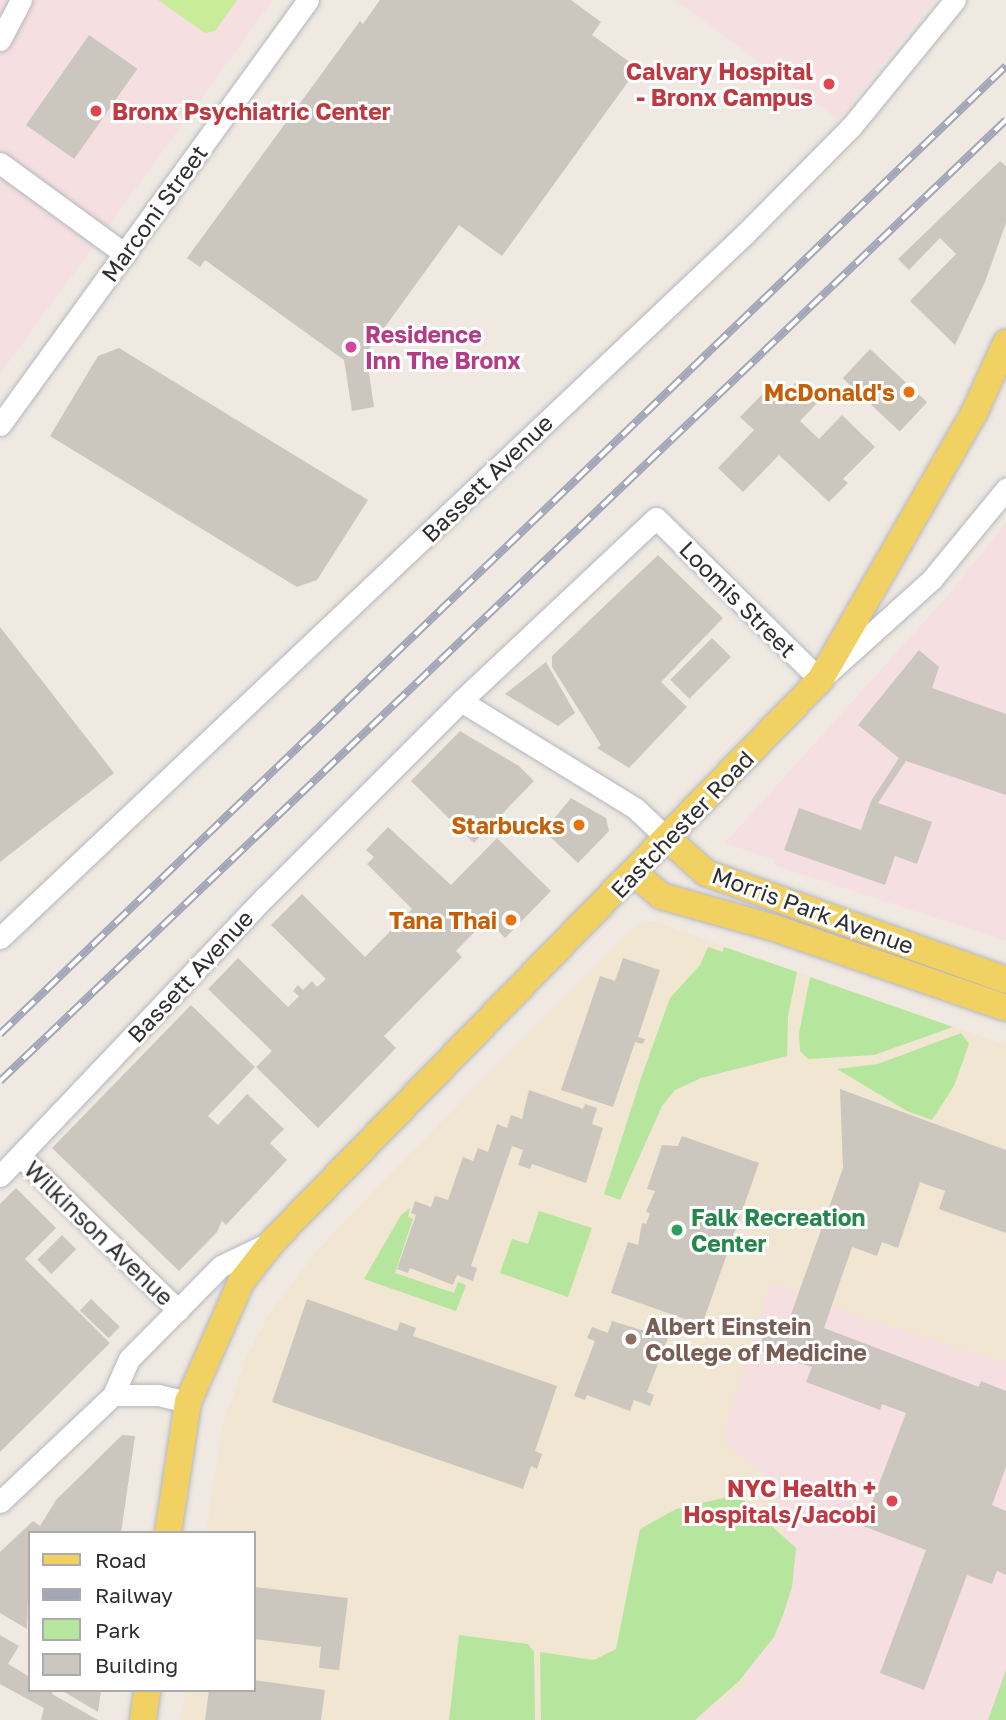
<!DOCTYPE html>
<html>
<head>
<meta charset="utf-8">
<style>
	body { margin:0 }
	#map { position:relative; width:1006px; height:1720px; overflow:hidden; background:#efe9e1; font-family:"Golos Text",sans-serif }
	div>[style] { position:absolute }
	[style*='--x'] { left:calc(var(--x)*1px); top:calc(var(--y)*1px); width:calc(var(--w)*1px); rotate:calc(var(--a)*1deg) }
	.education>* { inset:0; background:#f0e6d1 }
	.medical>* { inset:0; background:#f5dfe0 }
	.green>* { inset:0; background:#b6e59e }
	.pitch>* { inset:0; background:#c9ec9a }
	.building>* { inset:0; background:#cbc7bf; transform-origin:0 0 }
	.roads { filter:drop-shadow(0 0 2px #b4b7c1) drop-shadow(0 0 2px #b4b7c1) }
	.minor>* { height:21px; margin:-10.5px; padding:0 10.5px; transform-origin:10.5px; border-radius:10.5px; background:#fff }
	.major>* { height:26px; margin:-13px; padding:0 13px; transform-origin:13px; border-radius:13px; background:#f2d163 }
	.rail>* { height:8px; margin-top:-4px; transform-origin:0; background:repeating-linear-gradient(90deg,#fff 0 16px,#a3a6b8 0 32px); box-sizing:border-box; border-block:2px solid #a3a6b8 }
	.dots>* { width:19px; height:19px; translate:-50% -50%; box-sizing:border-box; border:4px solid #fff; border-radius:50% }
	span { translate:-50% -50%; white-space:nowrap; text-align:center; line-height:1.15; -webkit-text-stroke:6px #fff; paint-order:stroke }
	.health-label { font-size:23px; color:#be3a42; font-weight:700 }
	.right { translate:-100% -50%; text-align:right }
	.left { translate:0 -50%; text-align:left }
	.street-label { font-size:23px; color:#2e2e2e }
	.hotel-label { font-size:23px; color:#b23c85; font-weight:700 }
	.food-label { font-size:23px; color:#c56008; font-weight:700 }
	.leisure-label { font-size:23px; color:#27864d; font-weight:700 }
	.education-label { font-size:23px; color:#785e54; font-weight:700 }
	.legend { position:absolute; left:28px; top:1531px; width:228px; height:161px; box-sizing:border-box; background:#fff; border:2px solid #ababab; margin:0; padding:9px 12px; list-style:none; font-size:21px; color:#2e2e2e }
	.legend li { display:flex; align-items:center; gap:14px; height:35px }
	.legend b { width:35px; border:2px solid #ababab }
</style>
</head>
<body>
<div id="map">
	<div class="education">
		<i style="clip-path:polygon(652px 921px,1006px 1045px,1006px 1720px,181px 1720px,185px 1690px,254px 1690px,254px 1533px,206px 1533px,223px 1424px,245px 1361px,268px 1316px,316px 1252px,385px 1179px,636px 925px)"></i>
	</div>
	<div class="medical">
		<i style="clip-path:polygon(0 0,273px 0,0 374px)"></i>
		<i style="clip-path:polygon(675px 0,934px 0,838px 119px)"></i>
		<i style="clip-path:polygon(1006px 523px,1006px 941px,774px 865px,775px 860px,725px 843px,943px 601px)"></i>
		<i style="clip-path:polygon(771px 1282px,857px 1316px,1006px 1363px,1006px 1720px,691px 1720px,744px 1686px,786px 1523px,770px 1479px,726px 1445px,726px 1424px)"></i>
	</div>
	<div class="green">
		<i style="clip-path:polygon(708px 947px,723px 952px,724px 947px,797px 972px,788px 1016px,787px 1056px,701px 1078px,675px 1090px,662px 1106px,620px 1200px,604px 1194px,641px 1078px,670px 998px,700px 965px)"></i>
		<i style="clip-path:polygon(810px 977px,953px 1027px,874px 1055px,808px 1059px,800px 1051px,799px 1034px)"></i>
		<i style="clip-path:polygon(961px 1033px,969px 1044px,954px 1086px,932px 1120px,907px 1111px,837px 1069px,878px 1064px)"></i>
		<i style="clip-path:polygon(410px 1208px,408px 1217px,413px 1219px,395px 1273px,454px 1293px,458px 1282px,466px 1285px,456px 1311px,364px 1279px,401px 1215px)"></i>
		<i style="clip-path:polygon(539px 1211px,592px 1228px,568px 1297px,500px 1273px,512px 1239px,528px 1244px)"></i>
		<i style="clip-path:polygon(732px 1496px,743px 1500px,796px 1548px,792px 1587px,783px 1615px,774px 1637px,739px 1681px,695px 1720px,541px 1720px,540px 1652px,594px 1660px,616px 1649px,640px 1529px,676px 1509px)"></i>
		<i style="clip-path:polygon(459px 1635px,528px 1644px,534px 1652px,535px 1720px,449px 1720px)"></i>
		<i style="clip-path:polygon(1006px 1670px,1006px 1720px,988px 1720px)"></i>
	</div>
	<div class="pitch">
		<i style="clip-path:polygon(158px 0,237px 0,215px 31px,205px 33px)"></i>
	</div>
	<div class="building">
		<i style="clip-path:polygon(380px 0,571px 0,601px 22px,592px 35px,638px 68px,502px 256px,459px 225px,366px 353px,374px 407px,352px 411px,344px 360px,205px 260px,200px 267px,187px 258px,360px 21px,363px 24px)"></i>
		<i style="left:89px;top:35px;width:59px;height:110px;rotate:35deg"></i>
		<i style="clip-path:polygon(1000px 161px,1006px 166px,1006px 223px,985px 282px,955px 345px,910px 301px,956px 254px,940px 238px,909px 270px,898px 259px)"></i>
		<i style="clip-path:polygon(119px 348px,368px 500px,317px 580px,297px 587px,50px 436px,98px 356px)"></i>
		<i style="left:870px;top:349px;width:78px;height:40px;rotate:43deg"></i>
		<i style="clip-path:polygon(795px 383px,803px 383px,820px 400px,800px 421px,819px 439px,842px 415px,875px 447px,843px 479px,848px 483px,829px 502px,779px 455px,743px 492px,718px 468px,754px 430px,740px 417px,769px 387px,781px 398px)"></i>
		<i style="clip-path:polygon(658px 555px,723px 618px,661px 682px,687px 707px,629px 768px,597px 748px,601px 745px,552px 667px,552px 656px)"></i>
		<i style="clip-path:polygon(0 627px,114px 773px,0 862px)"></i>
		<i style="left:712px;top:638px;width:27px;height:59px;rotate:45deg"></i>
		<i style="clip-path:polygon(919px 650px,939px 667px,932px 688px,1006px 714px,1006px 795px,906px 761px,878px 803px,932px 822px,917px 864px,895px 856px,885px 885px,784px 850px,799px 808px,861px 830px,871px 801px,899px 758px,858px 725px)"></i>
		<i style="clip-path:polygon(546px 662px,575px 713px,558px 726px,505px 694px)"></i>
		<i style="clip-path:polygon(460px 731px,519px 766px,534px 781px,474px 843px,411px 781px)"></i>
		<i style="clip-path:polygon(571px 798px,606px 818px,609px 831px,578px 863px,544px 831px)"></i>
		<i style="clip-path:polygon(388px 827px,451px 885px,497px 838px,551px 891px,505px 938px,487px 919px,456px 951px,462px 957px,384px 1036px,396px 1048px,318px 1128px,256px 1067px,272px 1051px,208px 989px,238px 958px,288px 1007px,299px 996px,293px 991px,298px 985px,303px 990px,312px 981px,317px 987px,326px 979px,271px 925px,302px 894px,365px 957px,412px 909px,367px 864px,374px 857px,366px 850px)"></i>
		<i style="clip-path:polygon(623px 958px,660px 970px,638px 1037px,645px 1039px,643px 1044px,635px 1042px,613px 1107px,561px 1090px,600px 976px,615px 981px)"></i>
		<i style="clip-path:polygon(191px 1005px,255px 1067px,208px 1116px,218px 1125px,247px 1094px,284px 1129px,270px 1143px,287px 1160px,226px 1225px,222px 1221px,217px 1232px,179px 1271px,52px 1148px)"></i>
		<i style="clip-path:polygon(840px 1089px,1006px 1150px,1006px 1233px,939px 1209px,945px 1191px,920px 1182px,898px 1248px,882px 1242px,877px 1256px,852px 1247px,824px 1328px,979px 1387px,981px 1381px,1006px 1391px,1006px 1467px,992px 1505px,1006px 1511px,1006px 1575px,997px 1571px,992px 1584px,967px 1575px,924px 1690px,880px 1673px,926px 1550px,863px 1526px,906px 1413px,882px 1404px,880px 1410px,806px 1382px,812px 1367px,758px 1351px,765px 1331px,783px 1337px,843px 1168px)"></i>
		<i style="clip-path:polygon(529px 1090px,583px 1109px,585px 1104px,597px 1108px,592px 1124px,603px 1128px,586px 1183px,532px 1164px,530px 1169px,518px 1165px,523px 1150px,512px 1146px,471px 1266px,477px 1268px,473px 1281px,457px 1275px,453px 1285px,410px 1268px,408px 1273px,397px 1269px,416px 1215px,411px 1213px,415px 1201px,431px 1207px,435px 1196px,448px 1200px,463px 1157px,473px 1161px,478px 1148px,488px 1152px,497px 1124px,507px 1128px,511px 1115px,522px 1119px)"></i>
		<i style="clip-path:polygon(682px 1136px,759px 1163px,702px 1325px,611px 1293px,628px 1242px,638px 1245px,642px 1223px,646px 1224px,650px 1213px,646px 1212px,655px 1191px,647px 1189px,662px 1145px,678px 1146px)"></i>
		<i style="clip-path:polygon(16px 1188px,56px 1228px,25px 1259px,110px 1343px,0 1452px,0 1204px)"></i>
		<i style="left:62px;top:1235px;width:20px;height:35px;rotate:45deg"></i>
		<i style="left:91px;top:1299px;width:40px;height:16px;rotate:44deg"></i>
		<i style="clip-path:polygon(307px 1299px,397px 1331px,400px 1322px,416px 1328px,413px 1336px,557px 1386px,535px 1451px,542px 1454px,537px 1469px,531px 1466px,523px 1489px,272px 1402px)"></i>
		<i style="clip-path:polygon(612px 1321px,668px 1338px,647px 1392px,654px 1395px,650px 1406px,634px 1400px,630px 1411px,587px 1395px,585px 1400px,574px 1396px,595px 1341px,587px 1338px,592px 1327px,608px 1333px)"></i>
		<i style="clip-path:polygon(122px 1435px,135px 1436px,121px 1533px,30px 1533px,27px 1629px,0 1613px,0 1552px,33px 1521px,40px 1526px,56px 1500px)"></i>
		<i style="clip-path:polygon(254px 1587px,348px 1598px,339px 1670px,319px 1668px,321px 1647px,254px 1639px)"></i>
		<i style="clip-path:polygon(0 1635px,19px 1646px,8px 1664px,30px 1677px,30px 1690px,54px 1690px,52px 1694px,98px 1720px,41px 1720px,44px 1708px,0 1684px)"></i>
		<i style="clip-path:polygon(254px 1680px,325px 1690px,321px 1720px,205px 1720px,209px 1690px,254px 1690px)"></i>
		<i style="clip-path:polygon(61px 1690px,101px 1690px,98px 1712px)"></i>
	</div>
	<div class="roads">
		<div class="minor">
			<i style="--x:0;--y:40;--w:45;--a:-62.3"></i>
			<i style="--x:0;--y:163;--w:155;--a:36.1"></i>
			<i style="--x:0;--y:425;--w:525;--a:-54.07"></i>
			<i style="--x:461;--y:701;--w:204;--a:31.6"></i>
			<i style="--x:635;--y:808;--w:45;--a:43.2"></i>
			<i style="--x:0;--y:938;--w:1025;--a:-43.38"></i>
			<i style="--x:745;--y:234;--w:151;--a:-45.3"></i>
			<i style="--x:851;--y:127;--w:164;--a:-50.7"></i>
			<i style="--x:20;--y:1156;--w:221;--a:44.3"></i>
			<i style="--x:0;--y:1176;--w:386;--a:-46.5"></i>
			<i style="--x:266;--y:896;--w:276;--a:-45"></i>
			<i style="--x:461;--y:701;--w:267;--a:-43.2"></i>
			<i style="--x:656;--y:518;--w:231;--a:44.6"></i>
			<i style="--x:820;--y:680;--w:151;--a:-42"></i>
			<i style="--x:932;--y:579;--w:117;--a:-50.6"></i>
			<i style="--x:113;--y:1395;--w:45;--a:0"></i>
			<i style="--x:158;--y:1395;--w:31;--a:13"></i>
			<i style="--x:0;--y:1502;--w:156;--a:-43.4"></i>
			<i style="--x:113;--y:1395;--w:39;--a:-66"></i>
			<i style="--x:129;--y:1359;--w:131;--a:-45.3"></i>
			<i style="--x:221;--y:1266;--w:55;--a:-25.6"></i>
		</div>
		<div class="major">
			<i style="--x:668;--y:839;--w:51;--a:41.8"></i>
			<i style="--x:706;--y:873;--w:319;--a:19.6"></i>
			<i style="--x:634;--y:873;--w:35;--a:40"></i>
			<i style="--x:661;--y:896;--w:117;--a:15.8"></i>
			<i style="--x:774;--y:928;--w:245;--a:19"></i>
			<i style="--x:168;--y:1533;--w:133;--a:-81.3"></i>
			<i style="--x:188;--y:1402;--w:131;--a:-66.2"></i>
			<i style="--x:241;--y:1282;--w:52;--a:-52"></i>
			<i style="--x:273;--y:1241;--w:784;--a:-45.72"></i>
			<i style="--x:820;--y:680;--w:310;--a:-60"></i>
			<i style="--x:975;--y:411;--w:75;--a:-65.5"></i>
			<i style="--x:143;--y:1720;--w:30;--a:-82"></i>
		</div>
	</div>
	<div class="rail">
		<i style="--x:0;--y:1034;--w:1396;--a:-43.9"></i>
		<i style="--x:0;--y:1081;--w:1391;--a:-43.69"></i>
	</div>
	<div class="dots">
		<i style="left:829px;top:84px;background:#e0444e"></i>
		<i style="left:96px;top:111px;background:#e0444e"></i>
		<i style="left:351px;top:347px;background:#d1479c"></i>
		<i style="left:909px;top:392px;background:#e8710a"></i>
		<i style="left:579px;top:825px;background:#e8710a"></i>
		<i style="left:511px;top:920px;background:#e8710a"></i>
		<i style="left:677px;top:1230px;background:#2e9e5b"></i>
		<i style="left:631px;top:1339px;background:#8d6e63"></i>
		<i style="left:892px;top:1501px;background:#e0444e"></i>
	</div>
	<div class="health-label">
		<span class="right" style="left:813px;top:84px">Calvary Hospital<br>- Bronx Campus</span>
		<span class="left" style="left:112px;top:111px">Bronx Psychiatric Center</span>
		<span class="right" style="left:876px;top:1501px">NYC Health +<br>Hospitals/Jacobi</span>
	</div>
	<div class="street-label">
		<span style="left:154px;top:213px;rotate:-54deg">Marconi Street</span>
		<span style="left:487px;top:478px;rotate:-44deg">Bassett Avenue</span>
		<span style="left:738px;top:599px;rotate:45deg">Loomis Street</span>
		<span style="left:682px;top:824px;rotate:-46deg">Eastchester Road</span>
		<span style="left:813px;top:910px;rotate:20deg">Morris Park Avenue</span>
		<span style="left:190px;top:976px;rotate:-47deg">Bassett Avenue</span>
		<span style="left:99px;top:1233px;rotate:44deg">Wilkinson Avenue</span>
	</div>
	<div class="hotel-label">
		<span class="left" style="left:365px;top:347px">Residence<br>Inn The Bronx</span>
	</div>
	<div class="food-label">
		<span class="right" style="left:895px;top:392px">McDonald's</span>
		<span class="right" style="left:565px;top:825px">Starbucks</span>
		<span class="right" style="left:497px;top:920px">Tana Thai</span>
	</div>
	<div class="leisure-label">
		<span class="left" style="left:691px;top:1230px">Falk Recreation<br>Center</span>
	</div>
	<div class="education-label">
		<span class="left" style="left:645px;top:1339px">Albert Einstein<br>College of Medicine</span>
	</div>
	<ul class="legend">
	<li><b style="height:9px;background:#f2d163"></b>Road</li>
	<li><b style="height:9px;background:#a3a6b8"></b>Railway</li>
	<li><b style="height:19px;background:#b6e59e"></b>Park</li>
	<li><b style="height:19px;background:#cbc7bf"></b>Building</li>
	</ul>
</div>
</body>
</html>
